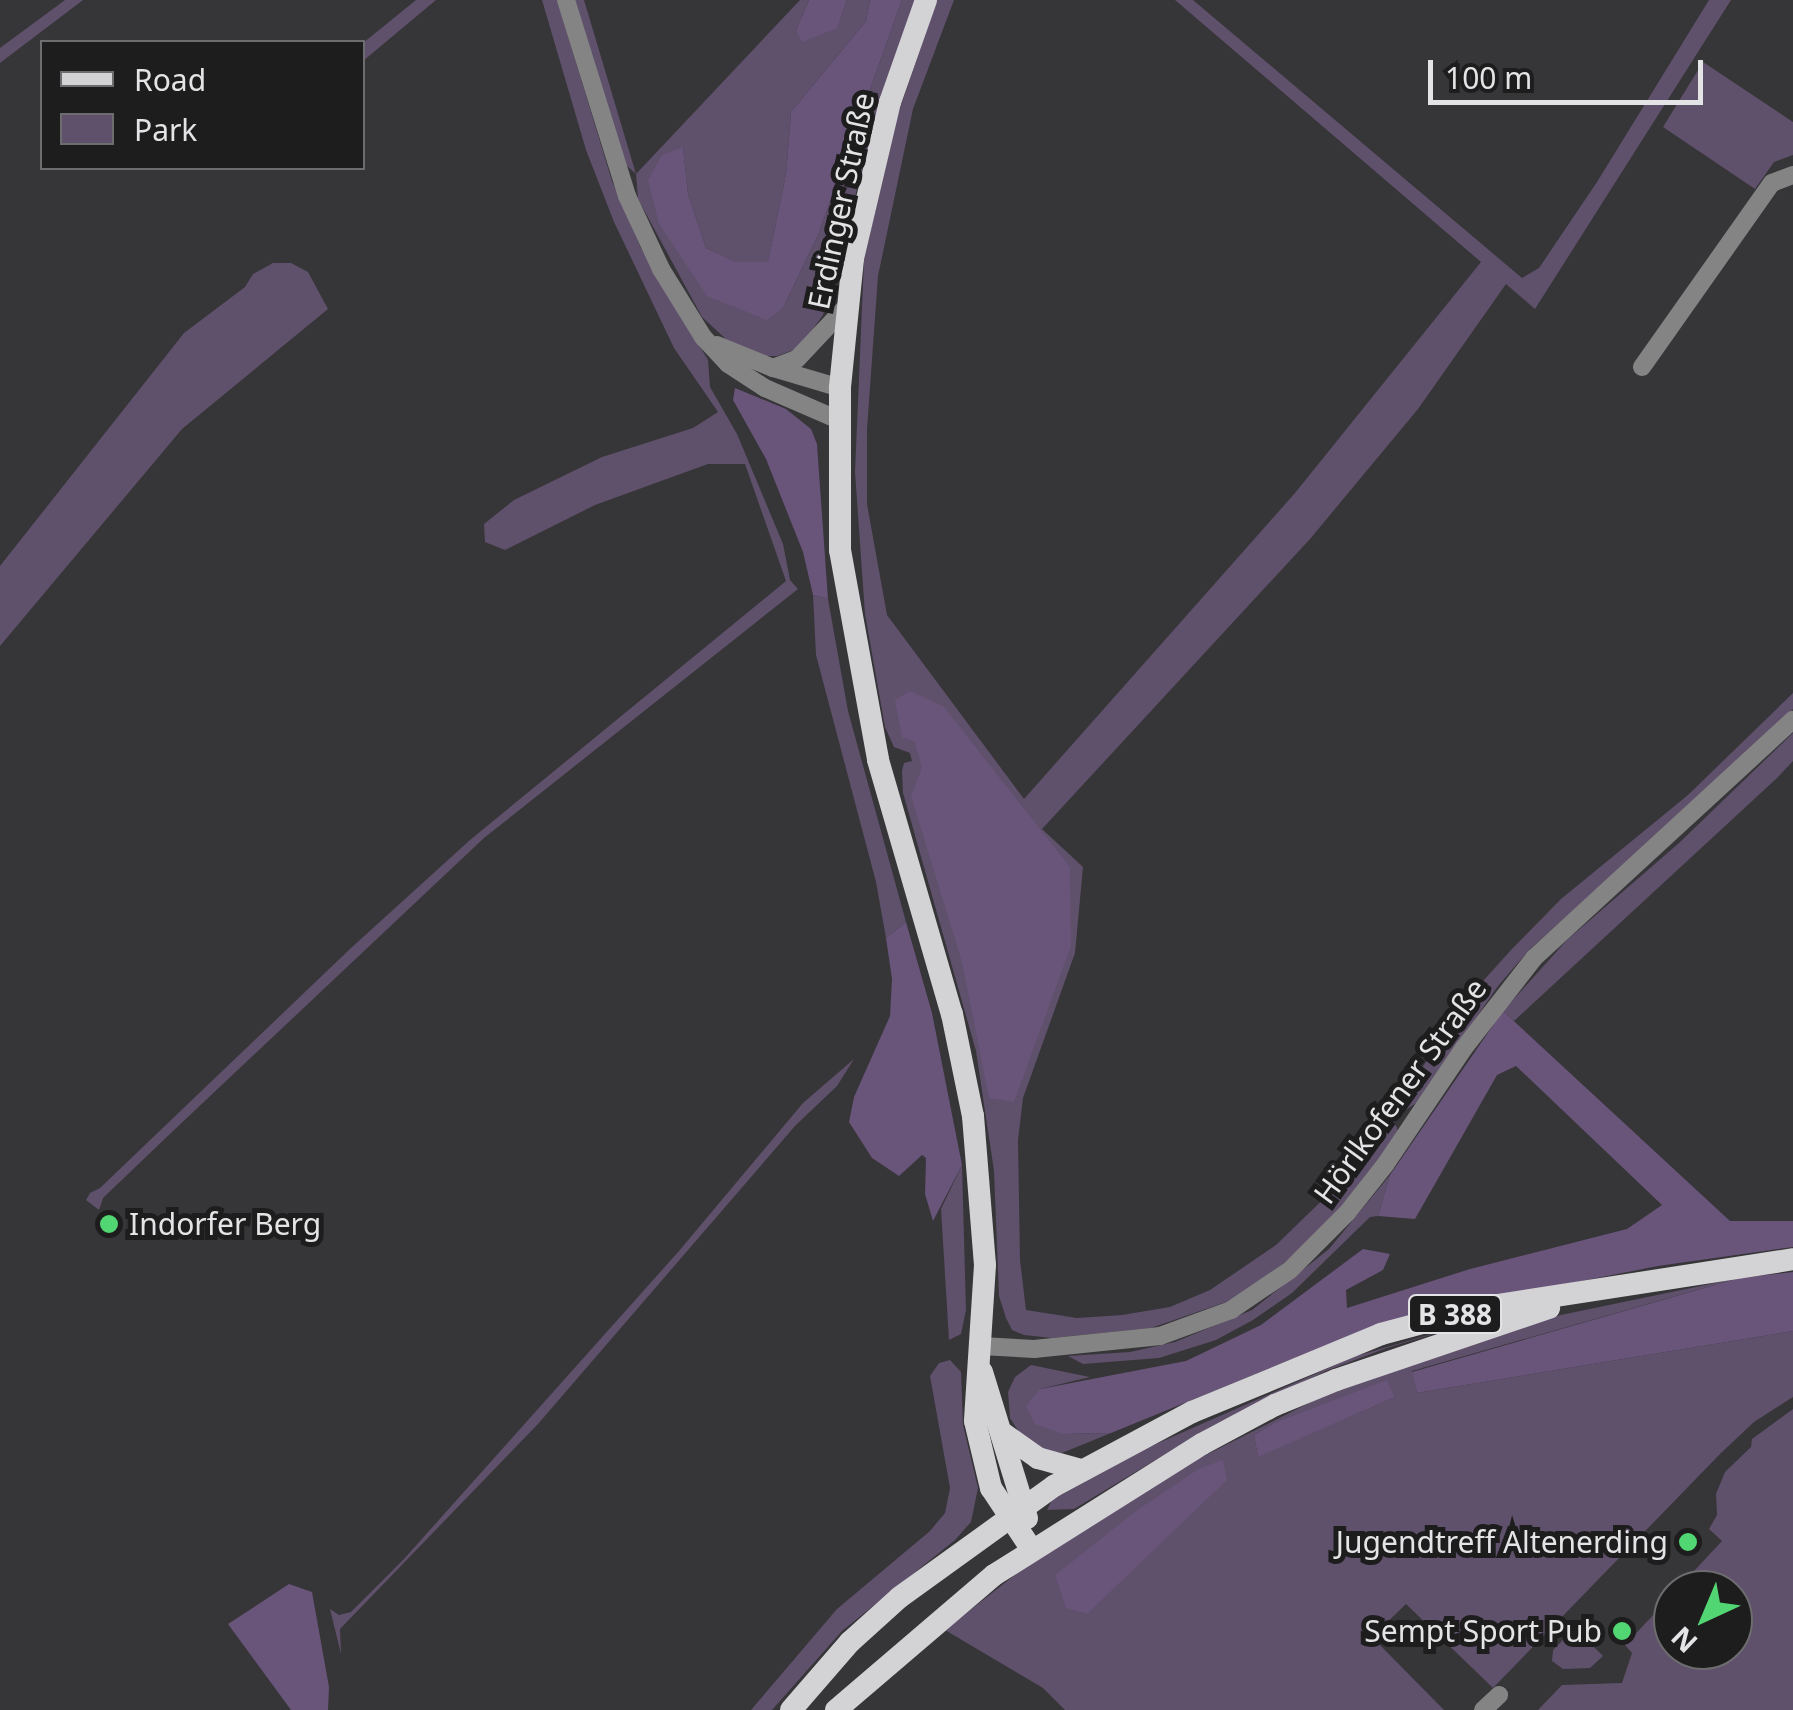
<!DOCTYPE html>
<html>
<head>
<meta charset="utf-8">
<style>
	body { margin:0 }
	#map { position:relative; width:1793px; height:1710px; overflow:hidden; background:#363538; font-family:"Noto Sans",sans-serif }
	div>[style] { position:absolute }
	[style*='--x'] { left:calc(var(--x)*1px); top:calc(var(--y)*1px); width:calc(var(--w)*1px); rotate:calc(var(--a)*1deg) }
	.green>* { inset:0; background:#5f506b }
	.forest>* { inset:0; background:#69547a }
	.minor>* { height:18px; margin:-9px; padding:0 9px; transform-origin:9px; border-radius:9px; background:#858485 }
	.major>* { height:22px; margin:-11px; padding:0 11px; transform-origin:11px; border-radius:11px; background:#d3d2d5 }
	.dots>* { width:28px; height:28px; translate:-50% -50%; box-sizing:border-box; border:5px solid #1e1d1e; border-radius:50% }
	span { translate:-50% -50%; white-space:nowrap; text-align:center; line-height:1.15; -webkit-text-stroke:10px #1e1d1e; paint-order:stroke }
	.shield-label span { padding:2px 8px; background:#1e1d1e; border:2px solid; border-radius:8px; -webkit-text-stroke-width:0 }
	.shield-label { font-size:28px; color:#e4e3e5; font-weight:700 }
	.street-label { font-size:30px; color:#e4e3e5 }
	.poi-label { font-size:30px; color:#e4e3e5 }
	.left { translate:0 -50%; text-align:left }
	.right { translate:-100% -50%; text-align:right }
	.legend { position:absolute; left:40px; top:40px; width:325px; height:130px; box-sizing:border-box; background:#1e1d1e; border:2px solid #6d6c6e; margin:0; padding:12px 18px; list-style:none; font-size:30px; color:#e4e3e5 }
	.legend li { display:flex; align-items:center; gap:20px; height:50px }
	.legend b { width:50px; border:2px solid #6d6c6e }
	.north { position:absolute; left:1653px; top:1570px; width:100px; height:100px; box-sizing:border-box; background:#1e1d1e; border:2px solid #6d6c6e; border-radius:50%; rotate:224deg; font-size:28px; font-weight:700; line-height:40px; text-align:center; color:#e4e3e5 }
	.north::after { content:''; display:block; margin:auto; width:35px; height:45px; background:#52d673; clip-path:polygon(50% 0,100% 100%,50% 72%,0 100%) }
	.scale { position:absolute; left:1428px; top:60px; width:275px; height:45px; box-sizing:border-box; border:5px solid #e4e3e5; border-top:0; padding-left:12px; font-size:30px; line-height:35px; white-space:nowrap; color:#e4e3e5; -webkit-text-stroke:8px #1e1d1e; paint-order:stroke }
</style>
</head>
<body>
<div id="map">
	<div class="green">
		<i style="clip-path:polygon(65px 0,83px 0,0 63px,0 48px)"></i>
		<i style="clip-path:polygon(416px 0,436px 0,363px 61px,363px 43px)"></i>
		<i style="clip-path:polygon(542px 0,557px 0,612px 181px,641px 248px,708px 360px,710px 387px,737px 434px,783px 544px,790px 580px,798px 589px,484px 838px,172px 1132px,103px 1198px,99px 1210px,86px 1200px,90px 1193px,100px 1188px,351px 948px,470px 840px,786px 581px,745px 464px,708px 464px,595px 505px,505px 550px,485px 542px,484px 524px,514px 500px,602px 457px,693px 428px,718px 412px,674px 348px,614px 222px,586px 150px)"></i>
		<i style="clip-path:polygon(575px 0,584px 0,636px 174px,800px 0,809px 0,796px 30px,837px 27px,847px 0,870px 0,866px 21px,791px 112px,786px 174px,768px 263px,736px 262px,706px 248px,688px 194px,683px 148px,659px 224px,783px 308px,818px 235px,902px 0,915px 0,881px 100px,823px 315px,799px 348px,777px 356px,760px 356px,728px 341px,702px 317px,638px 199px,636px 174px,626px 165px)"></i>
		<i style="clip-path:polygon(937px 0,954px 0,913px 109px,878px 276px,867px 429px,867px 504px,887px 615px,1024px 799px,1295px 493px,1481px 262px,1175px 0,1193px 0,1522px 278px,1539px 268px,1597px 182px,1709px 0,1731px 0,1535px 309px,1506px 284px,1418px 409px,1310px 539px,1042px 829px,1083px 867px,1075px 953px,1023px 1098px,1018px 1140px,1020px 1260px,1026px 1310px,1077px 1318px,1122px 1315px,1170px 1307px,1210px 1290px,1276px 1245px,1340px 1183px,1387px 1122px,1394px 1121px,1397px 1128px,1398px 1135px,1358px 1187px,1308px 1243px,1273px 1272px,1229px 1301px,1151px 1328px,1052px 1338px,1024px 1335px,1012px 1330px,1006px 1318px,999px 1296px,994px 1171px,976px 1051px,903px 793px,902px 771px,904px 763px,912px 761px,910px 753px,894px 747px,885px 727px,865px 614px,855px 472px,864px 260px,897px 117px)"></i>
		<i style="clip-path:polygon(1703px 62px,1793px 122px,1793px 155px,1774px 162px,1755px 189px,1663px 127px)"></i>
		<i style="clip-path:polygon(273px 263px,291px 263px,308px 272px,328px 309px,182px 429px,0 646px,0 566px,184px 333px,245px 287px,253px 274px)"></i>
		<i style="clip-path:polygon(813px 595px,828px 599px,848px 711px,906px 922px,886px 938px,876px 882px,816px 655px)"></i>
		<i style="clip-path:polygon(1793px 693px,1793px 709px,1771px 733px,1529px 950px,1498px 986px,1418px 1102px,1399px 1114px,1396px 1106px,1474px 991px,1511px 950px,1561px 899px,1688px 795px)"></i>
		<i style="clip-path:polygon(1793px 733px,1793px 761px,1777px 778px,1514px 1021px,1503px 1011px,1567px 940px,1679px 843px)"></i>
		<i style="clip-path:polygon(854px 1059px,837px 1086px,795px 1126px,538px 1424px,340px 1629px,343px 1702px,341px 1654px,330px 1609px,339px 1615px,351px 1612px,404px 1559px,679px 1251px,803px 1103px)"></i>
		<i style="clip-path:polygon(962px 1165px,966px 1310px,961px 1334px,949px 1340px,941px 1209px)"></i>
		<i style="clip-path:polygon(1390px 1175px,1378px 1216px,1370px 1217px,1292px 1293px,1253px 1320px,1216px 1340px,1159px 1358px,1083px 1364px,1068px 1356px,1130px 1352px,1175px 1342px,1252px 1310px,1329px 1249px)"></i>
		<i style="clip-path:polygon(evenodd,1739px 1278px,1412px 1371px,1417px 1393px,1793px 1331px,1793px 1397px,1754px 1422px,1720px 1454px,1493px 1688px,1406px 1604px,1372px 1637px,1444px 1710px,1065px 1710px,1043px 1688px,945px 1630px,1020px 1571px,1188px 1464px,1313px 1401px,1406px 1363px,1556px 1316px,1739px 1278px,1387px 1381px,1395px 1397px,1258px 1456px,1254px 1435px,1276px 1422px,1387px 1381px)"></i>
		<i style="clip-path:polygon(1524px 1307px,1387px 1348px,1326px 1371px,1212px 1426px,1074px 1509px,1047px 1510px,1052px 1500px,1147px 1448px,1356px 1356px)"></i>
		<i style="clip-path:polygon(950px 1360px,961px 1372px,963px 1425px,978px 1488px,971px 1522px,955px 1540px,842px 1631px,772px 1710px,751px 1710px,837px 1609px,930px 1531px,945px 1513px,950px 1488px,930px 1376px,939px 1363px)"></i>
		<i style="clip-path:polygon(1031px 1365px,1090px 1377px,1040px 1389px,1063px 1434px,1111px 1433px,1062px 1453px,1042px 1449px,1019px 1432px,1010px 1418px,1008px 1392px,1015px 1377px)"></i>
		<i style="clip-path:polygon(1793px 1409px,1793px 1710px,1538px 1710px,1562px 1685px,1622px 1683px,1632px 1653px,1625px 1645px,1673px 1594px,1673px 1650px,1733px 1650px,1733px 1590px,1676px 1590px,1697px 1575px,1694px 1571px,1722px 1541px,1709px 1529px,1717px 1515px,1716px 1494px,1725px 1472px,1751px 1447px,1752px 1439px)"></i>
		<i style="clip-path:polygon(1580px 1622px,1598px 1639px,1592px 1645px,1603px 1656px,1590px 1668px,1563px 1669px,1552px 1661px,1553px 1650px)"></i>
	</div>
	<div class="forest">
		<i style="clip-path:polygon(809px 0,847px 0,837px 28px,802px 42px,796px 30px)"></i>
		<i style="clip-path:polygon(870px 0,902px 0,818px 235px,783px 308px,767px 320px,707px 296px,659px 224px,648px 180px,662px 155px,683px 147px,688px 194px,706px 248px,736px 262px,768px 262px,786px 174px,791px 112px,866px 21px)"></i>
		<i style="clip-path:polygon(735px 388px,786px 409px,811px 429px,817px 444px,828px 599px,813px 595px,803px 552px,766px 459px,733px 400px)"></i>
		<i style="clip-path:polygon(910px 691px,944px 707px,1070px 867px,1071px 946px,1014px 1102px,989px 1098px,962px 962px,911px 796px,922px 768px,915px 742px,902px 737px,895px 700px)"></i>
		<i style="clip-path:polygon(906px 922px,932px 1013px,962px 1165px,933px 1221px,925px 1194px,926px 1158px,922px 1155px,899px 1176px,872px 1158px,849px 1122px,854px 1097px,890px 1016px,892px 979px,886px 938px)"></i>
		<i style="clip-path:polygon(1503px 1011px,1730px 1221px,1793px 1221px,1793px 1247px,1658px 1266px,1459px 1305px,1324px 1346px,1111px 1433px,1063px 1434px,1035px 1424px,1026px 1406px,1040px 1389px,1186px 1361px,1261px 1325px,1363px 1249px,1390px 1254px,1383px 1270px,1346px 1290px,1347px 1308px,1470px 1269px,1627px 1229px,1662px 1205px,1516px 1066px,1497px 1075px,1415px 1219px,1378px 1216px,1390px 1175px)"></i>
		<i style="clip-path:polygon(1793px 1272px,1793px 1331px,1417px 1393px,1412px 1372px,1739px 1278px)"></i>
		<i style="clip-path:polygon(1387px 1380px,1395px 1397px,1258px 1457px,1254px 1435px,1276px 1422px)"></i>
		<i style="clip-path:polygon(1223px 1460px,1227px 1480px,1087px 1614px,1066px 1608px,1055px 1575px,1136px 1511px,1200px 1468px)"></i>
		<i style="clip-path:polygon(289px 1584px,312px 1592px,329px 1687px,328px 1710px,291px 1710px,228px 1624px)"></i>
	</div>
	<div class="minor">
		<i style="--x:566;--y:0;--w:205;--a:72.7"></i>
		<i style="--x:627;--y:196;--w:81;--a:65"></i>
		<i style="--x:661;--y:269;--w:80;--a:58.3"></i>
		<i style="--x:703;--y:337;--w:37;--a:47"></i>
		<i style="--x:728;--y:364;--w:44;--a:33"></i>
		<i style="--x:765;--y:388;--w:81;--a:23.4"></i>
		<i style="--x:717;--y:345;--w:61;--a:22.3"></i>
		<i style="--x:773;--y:368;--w:70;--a:16.6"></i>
		<i style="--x:1642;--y:367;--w:225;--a:-54.8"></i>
		<i style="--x:1772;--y:183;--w:22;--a:-21"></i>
		<i style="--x:773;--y:368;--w:26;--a:-21"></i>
		<i style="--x:797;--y:359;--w:71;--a:-46.7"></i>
		<i style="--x:981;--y:1346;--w:53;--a:3.2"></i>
		<i style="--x:1034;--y:1349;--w:127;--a:-5.9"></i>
		<i style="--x:1160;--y:1336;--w:76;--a:-20.1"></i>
		<i style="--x:1231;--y:1310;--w:71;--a:-34.1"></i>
		<i style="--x:1290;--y:1270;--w:81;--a:-45"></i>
		<i style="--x:1347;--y:1213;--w:61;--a:-51.6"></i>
		<i style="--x:1385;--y:1165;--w:141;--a:-56"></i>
		<i style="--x:1464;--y:1048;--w:114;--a:-52.1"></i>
		<i style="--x:1534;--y:958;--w:352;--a:-42.6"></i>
		<i style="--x:1483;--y:1710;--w:22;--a:-43"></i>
	</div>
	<div class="major">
		<i style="--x:926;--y:0;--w:108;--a:109.4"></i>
		<i style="--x:890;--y:102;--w:161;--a:103.3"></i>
		<i style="--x:853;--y:259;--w:130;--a:95.8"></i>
		<i style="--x:840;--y:388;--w:162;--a:90"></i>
		<i style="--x:840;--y:550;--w:213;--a:79.7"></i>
		<i style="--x:878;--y:760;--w:265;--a:73.8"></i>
		<i style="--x:952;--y:1014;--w:104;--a:78.4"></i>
		<i style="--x:973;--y:1116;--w:149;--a:85.4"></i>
		<i style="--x:985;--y:1265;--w:156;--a:93.7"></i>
		<i style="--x:975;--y:1421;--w:69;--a:76.6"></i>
		<i style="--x:991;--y:1488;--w:74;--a:56.5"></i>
		<i style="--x:982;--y:1372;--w:153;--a:72.9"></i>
		<i style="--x:1004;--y:1434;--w:42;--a:35.2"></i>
		<i style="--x:1038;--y:1458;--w:45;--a:15.6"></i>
		<i style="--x:791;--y:1710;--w:90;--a:-49.1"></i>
		<i style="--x:850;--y:1642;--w:67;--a:-42"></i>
		<i style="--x:900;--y:1597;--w:190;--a:-35.8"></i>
		<i style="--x:1054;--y:1486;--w:157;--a:-28.2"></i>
		<i style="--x:1192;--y:1412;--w:204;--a:-22.4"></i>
		<i style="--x:1381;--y:1334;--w:100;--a:-15"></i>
		<i style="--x:1478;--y:1308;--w:319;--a:-8.8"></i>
		<i style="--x:836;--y:1710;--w:208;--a:-40.5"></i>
		<i style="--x:994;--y:1575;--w:246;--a:-32.2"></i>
		<i style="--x:1202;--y:1444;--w:83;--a:-28.1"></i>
		<i style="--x:1275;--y:1405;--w:66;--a:-22.3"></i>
		<i style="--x:1336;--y:1380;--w:225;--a:-18.7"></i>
	</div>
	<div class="dots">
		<i style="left:109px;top:1224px;background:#52d673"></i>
		<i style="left:1688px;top:1542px;background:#52d673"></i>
		<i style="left:1622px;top:1631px;background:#52d673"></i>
	</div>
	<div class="shield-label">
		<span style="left:1455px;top:1314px">B 388</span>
	</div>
	<div class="street-label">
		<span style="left:841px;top:201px;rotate:-78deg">Erdinger Straße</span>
		<span style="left:1400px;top:1091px;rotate:-54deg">Hörlkofener Straße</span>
	</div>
	<div class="poi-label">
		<span class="left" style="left:129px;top:1224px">Indorfer Berg</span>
		<span class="right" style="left:1668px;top:1542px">Jugendtreff Altenerding</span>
		<span class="right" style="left:1602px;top:1631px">Sempt Sport Pub</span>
	</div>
	<ul class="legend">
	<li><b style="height:12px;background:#d3d2d5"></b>Road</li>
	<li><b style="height:28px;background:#5f506b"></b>Park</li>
	</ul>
	<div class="north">N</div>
	<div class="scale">100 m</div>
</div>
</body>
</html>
